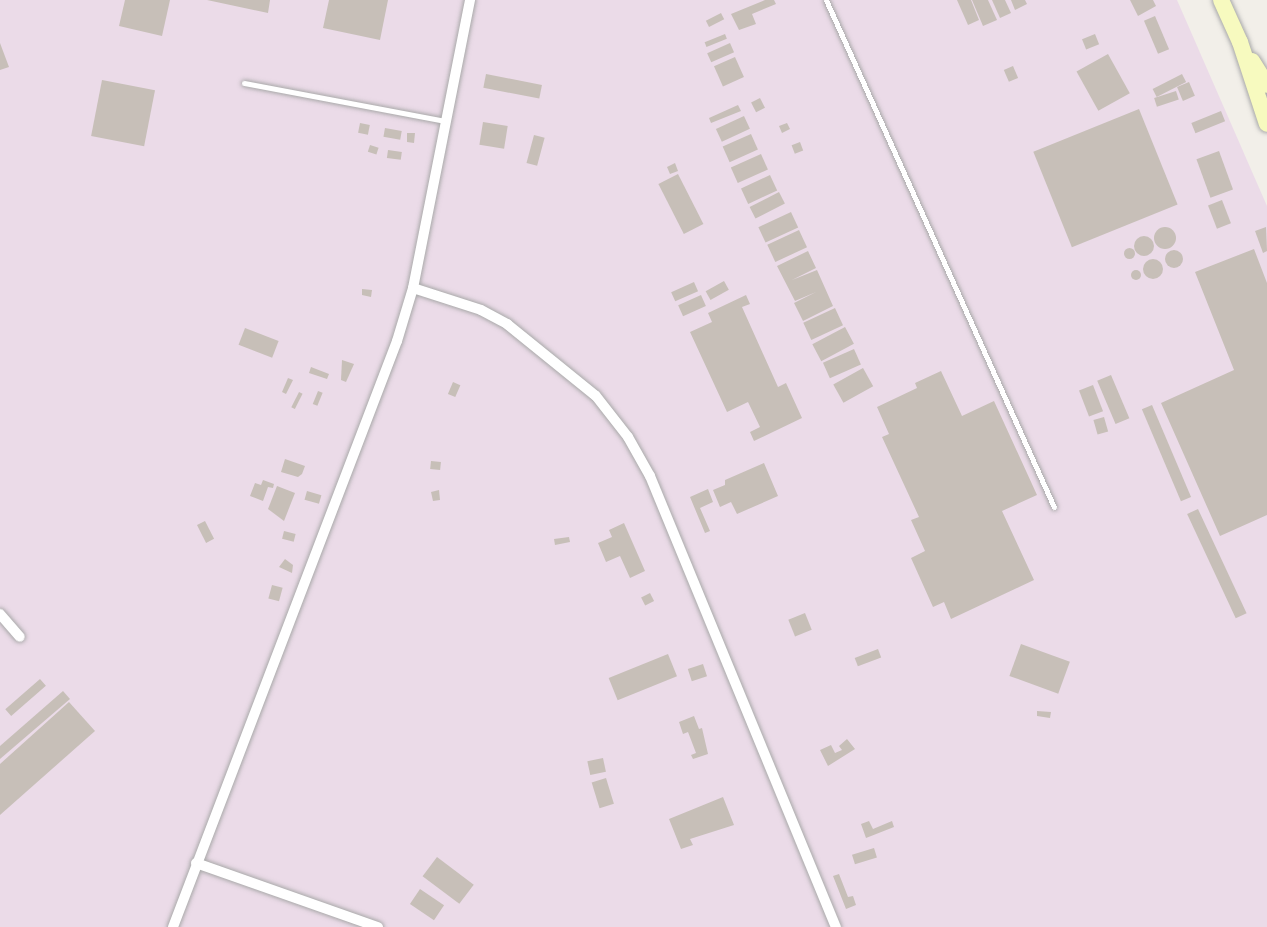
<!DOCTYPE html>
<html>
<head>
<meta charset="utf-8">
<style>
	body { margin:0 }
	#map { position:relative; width:1267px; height:927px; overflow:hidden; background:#f2efe9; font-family:"Sofia Sans Condensed",sans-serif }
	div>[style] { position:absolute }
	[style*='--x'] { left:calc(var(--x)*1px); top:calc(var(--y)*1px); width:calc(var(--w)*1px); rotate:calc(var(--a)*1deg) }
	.industrial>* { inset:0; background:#ebdbe8 }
	.building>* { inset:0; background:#c7bfb8; transform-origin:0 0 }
	.round { border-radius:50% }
	.roads { filter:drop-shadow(0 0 2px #a9a9a9) drop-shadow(0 0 2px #a9a9a9) }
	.lane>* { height:5px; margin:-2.5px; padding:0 2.5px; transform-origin:2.5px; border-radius:2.5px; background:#fff }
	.street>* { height:10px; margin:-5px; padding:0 5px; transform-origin:5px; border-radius:5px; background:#fff }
	.secondary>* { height:16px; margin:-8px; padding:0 8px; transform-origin:8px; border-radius:8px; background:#f7fabf }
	span { translate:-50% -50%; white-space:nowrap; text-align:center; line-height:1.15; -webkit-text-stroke:5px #fff; paint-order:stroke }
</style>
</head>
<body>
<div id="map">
	<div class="industrial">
		<i style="clip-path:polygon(0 0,1177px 0,1267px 206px,1267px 927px,0 927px)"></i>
	</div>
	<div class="building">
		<i style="clip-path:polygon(125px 0,170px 0,162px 36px,119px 26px)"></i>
		<i style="clip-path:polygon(207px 0,270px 0,268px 13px)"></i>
		<i style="clip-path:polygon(329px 0,388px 0,380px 40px,323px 28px)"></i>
		<i style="clip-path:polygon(765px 0,774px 0,776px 4px,752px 14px,756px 24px,739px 30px,731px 14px)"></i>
		<i style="clip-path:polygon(957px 0,971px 0,979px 20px,968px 25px)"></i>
		<i style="clip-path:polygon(972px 0,988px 0,997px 20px,983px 26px)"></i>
		<i style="clip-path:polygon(992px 0,1005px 0,1011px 13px,1000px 18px)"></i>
		<i style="clip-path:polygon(1011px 0,1025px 0,1027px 4px,1015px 10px)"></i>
		<i style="clip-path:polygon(1130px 0,1153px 0,1156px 6px,1138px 16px)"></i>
		<i style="left:721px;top:13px;width:7px;height:17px;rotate:63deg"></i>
		<i style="left:1155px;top:16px;width:36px;height:12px;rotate:67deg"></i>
		<i style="left:725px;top:34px;width:5px;height:22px;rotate:68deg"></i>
		<i style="left:1095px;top:34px;width:11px;height:14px;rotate:68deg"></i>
		<i style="clip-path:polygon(0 43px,9px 67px,0 70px)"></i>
		<i style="left:730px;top:43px;width:10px;height:25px;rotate:66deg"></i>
		<i style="left:1108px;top:54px;width:45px;height:36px;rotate:61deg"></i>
		<i style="left:735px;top:57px;width:22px;height:23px;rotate:66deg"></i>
		<i style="left:1013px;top:66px;width:13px;height:10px;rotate:67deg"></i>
		<i style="left:486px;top:74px;width:57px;height:14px;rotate:11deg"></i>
		<i style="left:1182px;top:74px;width:9px;height:33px;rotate:63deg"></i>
		<i style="left:102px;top:80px;width:54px;height:57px;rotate:11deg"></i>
		<i style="left:1189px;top:82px;width:15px;height:13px;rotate:67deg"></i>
		<i style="left:1176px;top:91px;width:9px;height:23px;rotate:72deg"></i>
		<i style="left:760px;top:98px;width:11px;height:10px;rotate:63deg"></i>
		<i style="clip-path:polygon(738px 105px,741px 111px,711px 123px,709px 118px)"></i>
		<i style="left:1139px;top:109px;width:103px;height:114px;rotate:68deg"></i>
		<i style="left:1221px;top:111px;width:11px;height:32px;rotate:68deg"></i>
		<i style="left:744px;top:116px;width:14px;height:31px;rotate:65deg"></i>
		<i style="left:483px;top:122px;width:25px;height:23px;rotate:9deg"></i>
		<i style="left:360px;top:123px;width:10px;height:10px;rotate:11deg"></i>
		<i style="clip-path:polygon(787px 123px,790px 129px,782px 133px,779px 126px)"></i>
		<i style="left:385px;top:128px;width:17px;height:9px;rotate:10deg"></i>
		<i style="clip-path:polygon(407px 133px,415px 133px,414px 143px,407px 142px)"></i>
		<i style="left:751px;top:134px;width:17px;height:31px;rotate:66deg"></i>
		<i style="left:534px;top:135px;width:11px;height:29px;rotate:15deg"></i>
		<i style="left:800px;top:142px;width:9px;height:9px;rotate:69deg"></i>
		<i style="left:370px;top:145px;width:9px;height:7px;rotate:18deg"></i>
		<i style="left:388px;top:150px;width:14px;height:8px;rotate:8deg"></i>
		<i style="left:1219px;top:151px;width:41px;height:24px;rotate:70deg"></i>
		<i style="left:761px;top:154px;width:17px;height:33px;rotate:66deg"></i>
		<i style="clip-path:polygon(675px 163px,678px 171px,670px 174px,667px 167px)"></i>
		<i style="left:678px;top:174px;width:56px;height:22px;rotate:63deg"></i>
		<i style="left:770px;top:175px;width:17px;height:32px;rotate:65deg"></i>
		<i style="left:779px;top:192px;width:13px;height:33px;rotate:63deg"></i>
		<i style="left:1222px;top:200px;width:25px;height:15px;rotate:69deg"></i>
		<i style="left:791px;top:212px;width:17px;height:36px;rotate:65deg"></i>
		<i style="clip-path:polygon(1266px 227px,1267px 251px,1263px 253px,1255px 231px)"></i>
		<i class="round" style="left:1154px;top:227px;width:22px;height:22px"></i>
		<i style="left:799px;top:230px;width:19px;height:35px;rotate:65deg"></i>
		<i class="round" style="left:1134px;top:236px;width:20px;height:20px"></i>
		<i class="round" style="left:1123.5px;top:247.5px;width:11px;height:11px"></i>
		<i style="clip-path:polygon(1254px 249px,1267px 283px,1267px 515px,1220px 536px,1161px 403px,1234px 370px,1195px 272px)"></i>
		<i class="round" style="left:1165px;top:250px;width:18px;height:18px"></i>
		<i style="clip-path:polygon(808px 251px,816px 268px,792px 280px,817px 270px,833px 306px,803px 321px,794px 303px,816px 292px,795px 301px,777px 266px)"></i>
		<i class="round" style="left:1143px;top:259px;width:20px;height:20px"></i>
		<i class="round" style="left:1131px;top:270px;width:10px;height:10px"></i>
		<i style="left:724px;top:281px;width:10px;height:21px;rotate:61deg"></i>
		<i style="left:694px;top:282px;width:10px;height:25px;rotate:66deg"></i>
		<i style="clip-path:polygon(362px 289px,372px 290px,371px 297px,362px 295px)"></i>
		<i style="left:701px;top:295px;width:12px;height:25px;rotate:66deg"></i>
		<i style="clip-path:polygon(746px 295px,750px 304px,742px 307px,778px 387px,786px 383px,802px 418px,754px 441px,750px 432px,760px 427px,748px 402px,727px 412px,690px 332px,712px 322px,708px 313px)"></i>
		<i style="left:835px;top:308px;width:19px;height:35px;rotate:65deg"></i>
		<i style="left:845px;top:327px;width:19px;height:37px;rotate:62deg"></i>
		<i style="left:245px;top:328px;width:36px;height:18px;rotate:21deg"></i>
		<i style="left:854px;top:349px;width:17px;height:34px;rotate:66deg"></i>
		<i style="clip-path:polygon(342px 360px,354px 364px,346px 382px,341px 380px)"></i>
		<i style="clip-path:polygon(311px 367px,329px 374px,327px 379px,309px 373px)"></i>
		<i style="left:863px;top:368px;width:21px;height:34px;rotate:61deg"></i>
		<i style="clip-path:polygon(941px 371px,962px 416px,994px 401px,1037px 495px,1002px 511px,1034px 580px,951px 619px,944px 602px,933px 607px,911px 558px,925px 551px,911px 520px,919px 517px,882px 437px,889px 434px,877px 407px,917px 388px,915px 383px)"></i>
		<i style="left:1111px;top:375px;width:47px;height:15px;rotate:67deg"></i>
		<i style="clip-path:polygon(288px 378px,293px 380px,286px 394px,282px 392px)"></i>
		<i style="left:453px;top:382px;width:8px;height:13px;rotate:23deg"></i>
		<i style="left:1093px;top:385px;width:28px;height:15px;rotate:69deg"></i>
		<i style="left:318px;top:391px;width:5px;height:14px;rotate:22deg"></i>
		<i style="left:299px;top:392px;width:4px;height:17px;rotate:27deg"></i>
		<i style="left:1152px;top:405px;width:100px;height:11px;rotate:67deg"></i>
		<i style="left:1104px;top:417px;width:15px;height:11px;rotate:74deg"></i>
		<i style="clip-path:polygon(285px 459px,305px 466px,302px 474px,298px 477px,281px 472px)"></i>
		<i style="left:431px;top:461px;width:10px;height:8px;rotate:6deg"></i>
		<i style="clip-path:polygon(764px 463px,778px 496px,737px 514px,731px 502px,720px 507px,713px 490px,725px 485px,725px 480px)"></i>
		<i style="clip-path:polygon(263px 480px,274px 484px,273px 488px,268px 487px,263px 501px,250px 496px,255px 483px,261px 485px)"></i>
		<i style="clip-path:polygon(277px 486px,295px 493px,284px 521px,268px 509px)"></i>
		<i style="clip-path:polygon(708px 489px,713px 502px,700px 508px,710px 531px,705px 533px,690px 497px)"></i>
		<i style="clip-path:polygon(439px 490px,440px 500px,433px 501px,431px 492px)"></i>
		<i style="left:307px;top:491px;width:15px;height:9px;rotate:16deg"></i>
		<i style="left:1198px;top:509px;width:115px;height:12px;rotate:65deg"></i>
		<i style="left:205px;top:521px;width:20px;height:9px;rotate:63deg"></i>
		<i style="clip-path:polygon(624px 523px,645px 571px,630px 578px,620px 556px,606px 562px,598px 543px,612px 537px,609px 530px)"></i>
		<i style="left:284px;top:531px;width:12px;height:8px;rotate:14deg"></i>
		<i style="clip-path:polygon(569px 537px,570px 542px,555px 545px,554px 539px)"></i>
		<i style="clip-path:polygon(285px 559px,293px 565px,292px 573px,279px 567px)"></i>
		<i style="left:272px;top:585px;width:11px;height:14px;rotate:15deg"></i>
		<i style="left:650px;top:593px;width:9px;height:10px;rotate:63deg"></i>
		<i style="left:805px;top:613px;width:18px;height:18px;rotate:68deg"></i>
		<i style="left:1021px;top:644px;width:52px;height:34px;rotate:20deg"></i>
		<i style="left:878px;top:649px;width:9px;height:25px;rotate:69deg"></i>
		<i style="left:668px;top:654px;width:24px;height:64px;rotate:68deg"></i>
		<i style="left:703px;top:664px;width:13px;height:16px;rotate:72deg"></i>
		<i style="left:40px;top:679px;width:9px;height:46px;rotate:49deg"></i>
		<i style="clip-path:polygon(63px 691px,70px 699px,0 759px,0 746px)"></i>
		<i style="clip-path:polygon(69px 702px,95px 731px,0 815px,0 764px)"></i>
		<i style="clip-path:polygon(1037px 711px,1051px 712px,1050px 718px,1037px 716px)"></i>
		<i style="clip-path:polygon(694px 716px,699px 729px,702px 728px,708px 754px,693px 759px,691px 755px,696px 753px,688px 732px,683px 734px,679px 722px)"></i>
		<i style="clip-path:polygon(847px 739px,855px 749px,828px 766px,820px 750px,831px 745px,835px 753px,842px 750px,839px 746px)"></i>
		<i style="left:603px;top:758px;width:14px;height:16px;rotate:78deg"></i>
		<i style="left:606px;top:778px;width:27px;height:15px;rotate:73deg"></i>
		<i style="clip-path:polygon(723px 797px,734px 825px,690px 839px,693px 845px,681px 849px,669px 819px)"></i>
		<i style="clip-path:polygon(869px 821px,873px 829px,892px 821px,894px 827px,866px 838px,861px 824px)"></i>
		<i style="left:874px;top:848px;width:10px;height:23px;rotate:73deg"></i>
		<i style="left:437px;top:857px;width:46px;height:24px;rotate:37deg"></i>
		<i style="clip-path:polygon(839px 874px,848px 897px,853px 896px,856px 905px,846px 909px,833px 876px)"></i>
		<i style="left:420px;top:889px;width:29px;height:18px;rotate:34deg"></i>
	</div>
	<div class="roads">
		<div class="lane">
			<i style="--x:826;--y:0;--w:556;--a:65.79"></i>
			<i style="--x:244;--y:83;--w:205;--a:10.7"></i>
		</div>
		<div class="street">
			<i style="--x:413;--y:288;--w:71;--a:17.9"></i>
			<i style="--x:481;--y:310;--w:30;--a:28"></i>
			<i style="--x:507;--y:324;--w:114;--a:39"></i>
			<i style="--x:596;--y:396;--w:52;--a:52"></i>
			<i style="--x:628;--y:437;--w:45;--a:60.6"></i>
			<i style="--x:650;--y:476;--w:488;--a:67.6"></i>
			<i style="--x:0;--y:614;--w:30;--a:49"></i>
			<i style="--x:196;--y:863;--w:193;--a:19.4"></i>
			<i style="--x:173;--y:927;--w:627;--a:-69.08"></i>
			<i style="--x:397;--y:341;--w:55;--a:-73.2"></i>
			<i style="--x:413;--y:288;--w:294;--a:-78.8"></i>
		</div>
		<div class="secondary">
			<i style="--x:1221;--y:0;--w:46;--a:65.7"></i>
			<i style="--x:1240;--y:42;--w:86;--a:71.8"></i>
			<i style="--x:1252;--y:61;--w:28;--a:58"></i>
		</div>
	</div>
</div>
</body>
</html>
